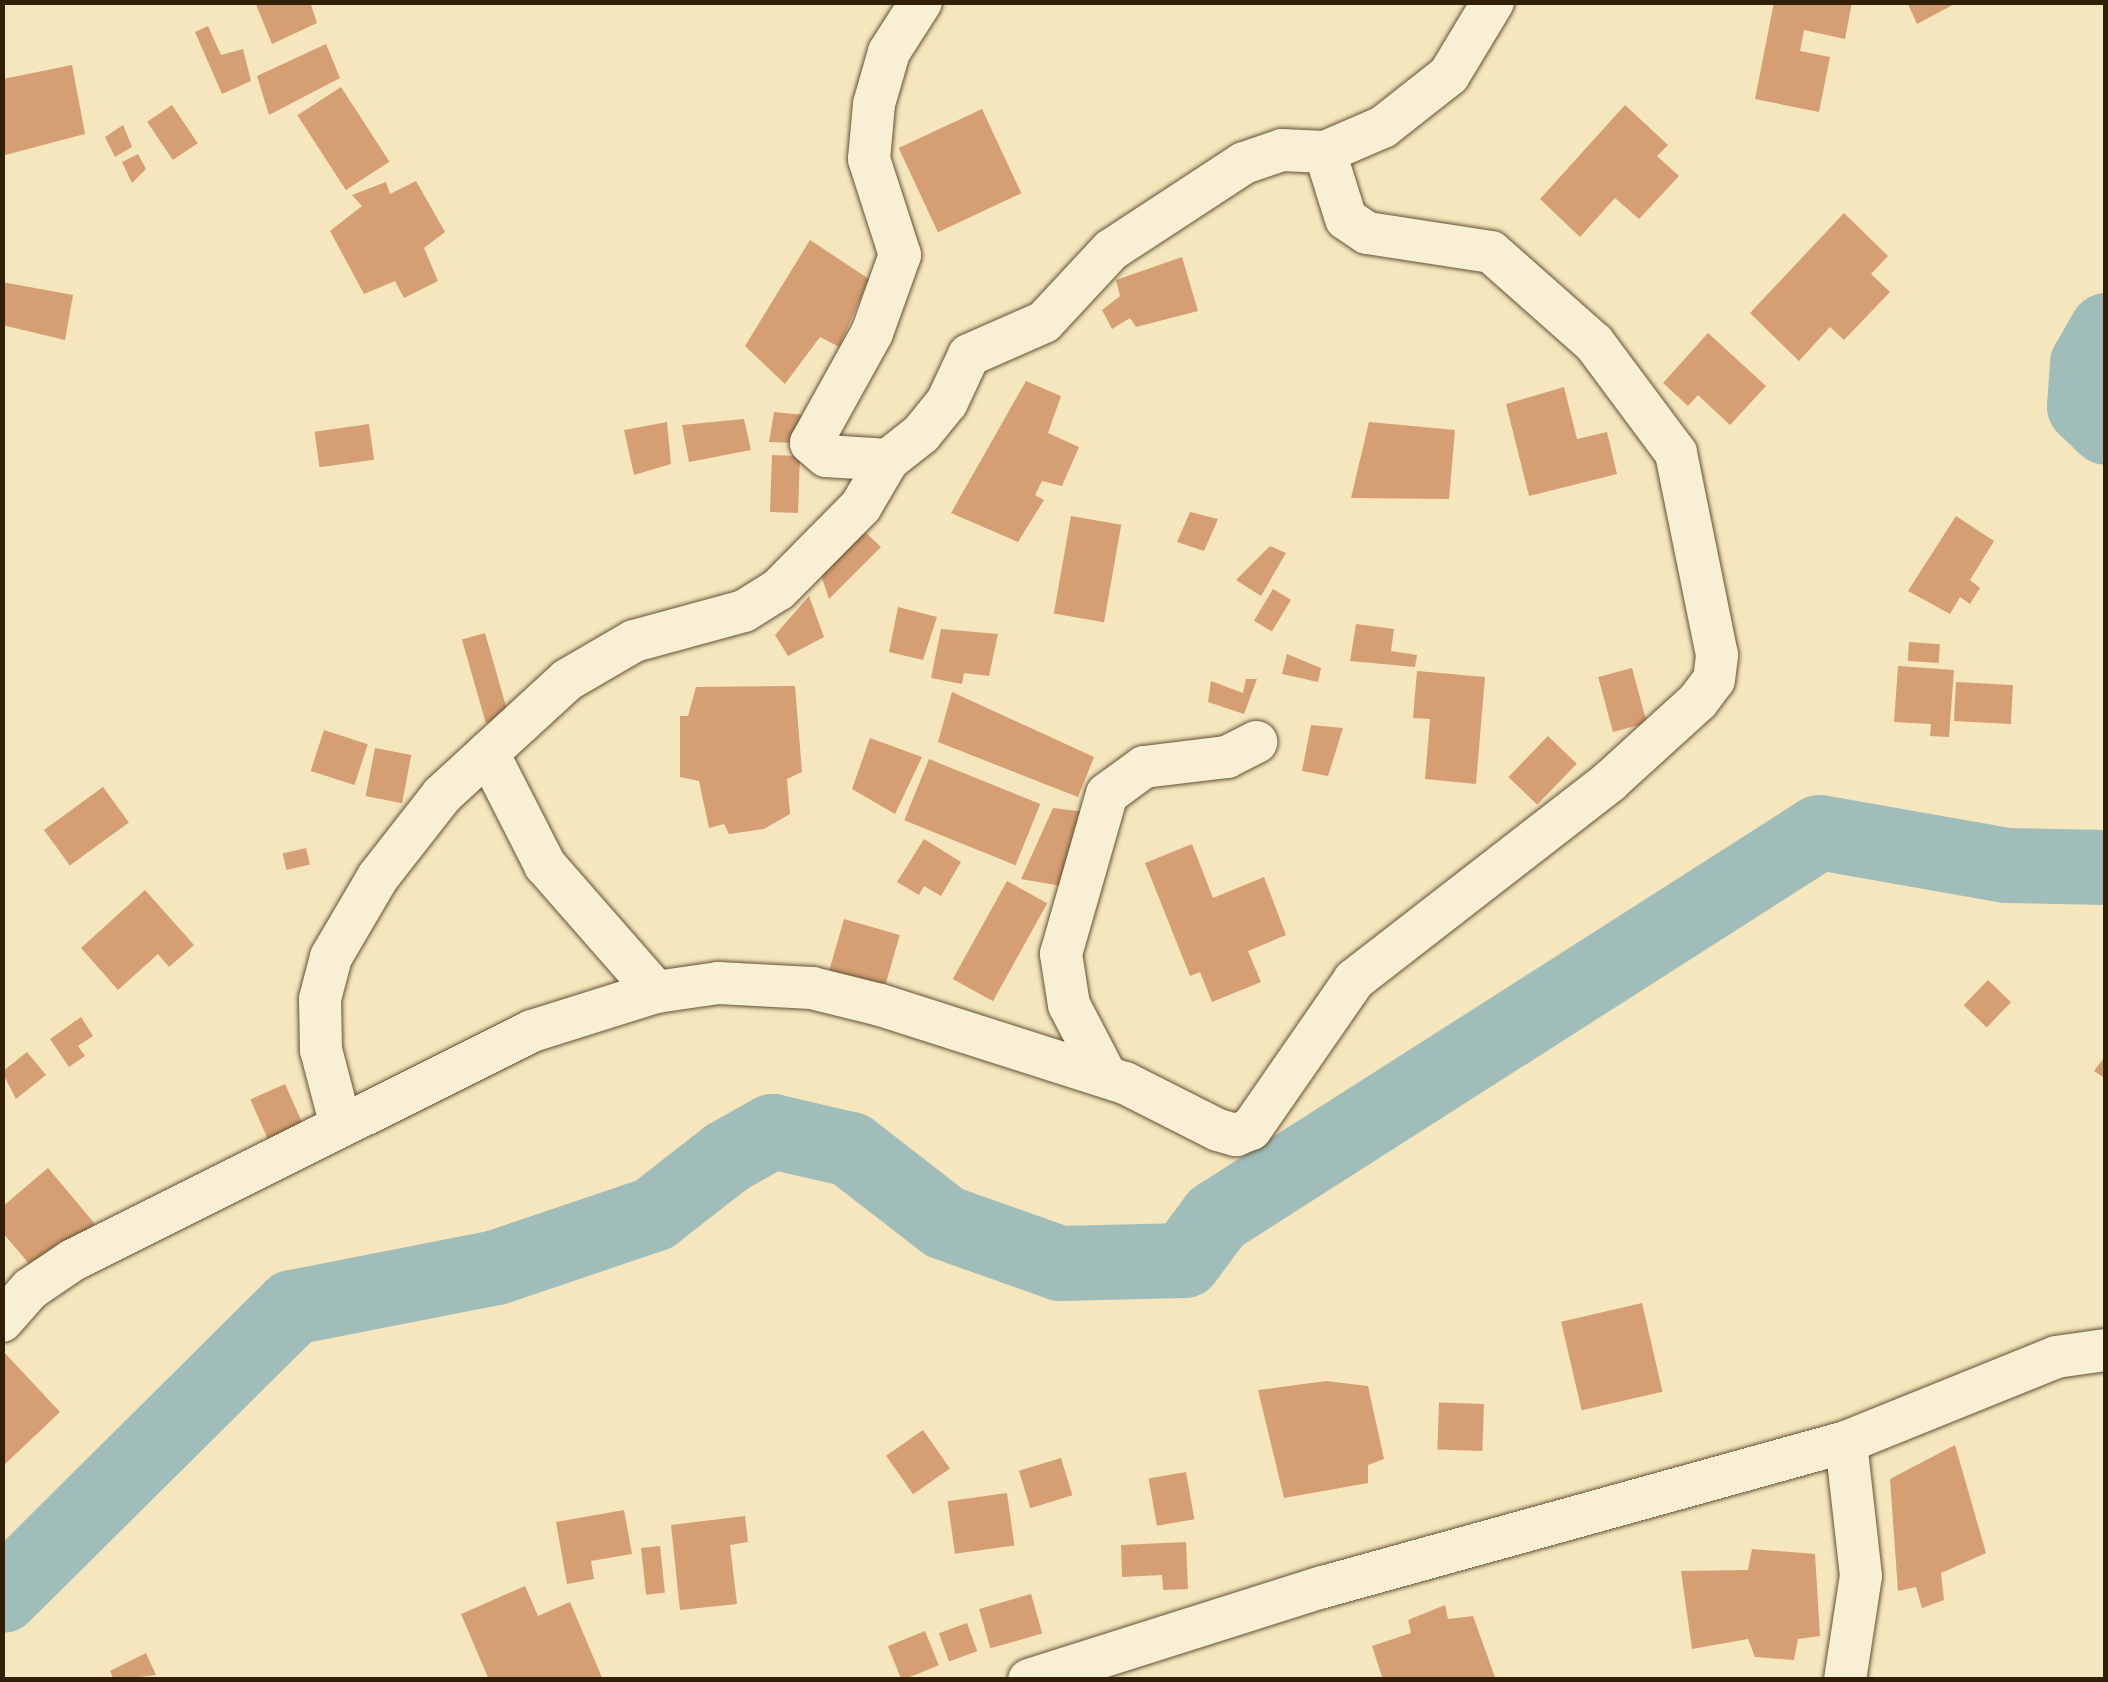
<!DOCTYPE html>
<html>
<head>
<meta charset="utf-8">
<style>
	body { margin:0 }
	#map { position:relative; width:2108px; height:1682px; overflow:hidden; background:#f5e6bd; font-family:"Libre Bodoni",serif }
	div>[style] { position:absolute }
	[style*='--x'] { left:calc(var(--x)*1px); top:calc(var(--y)*1px); width:calc(var(--w)*1px); rotate:calc(var(--a)*1deg) }
	.river>* { height:75px; margin:-37.5px; padding:0 37.5px; transform-origin:37.5px; border-radius:37.5px; background:#a0bdba }
	.building>* { inset:0; background:#d69f73; transform-origin:0 0 }
	.roads { filter:drop-shadow(0 0 2px #635135) drop-shadow(0 0 2px #635135) }
	.minor>* { height:42px; margin:-21px; padding:0 21px; transform-origin:21px; border-radius:21px; background:#f8efd4 }
	span { translate:-50% -50%; white-space:nowrap; text-align:center; line-height:1.15; -webkit-text-stroke:10px #f8efd4; paint-order:stroke }
	.frame { position:absolute; inset:0; border:5px solid #321f08; pointer-events:none }
</style>
</head>
<body>
<div id="map">
	<div class="river">
		<i style="--x:2106;--y:330;--w:38;--a:120"></i>
		<i style="--x:2087;--y:363;--w:43;--a:94"></i>
		<i style="--x:2084;--y:406;--w:30;--a:44"></i>
		<i style="--x:2;--y:1595;--w:409;--a:-44.8"></i>
		<i style="--x:292;--y:1307;--w:208;--a:-11.1"></i>
		<i style="--x:496;--y:1267;--w:166;--a:-18.7"></i>
		<i style="--x:653;--y:1214;--w:93;--a:-38"></i>
		<i style="--x:726;--y:1157;--w:53;--a:-29.5"></i>
		<i style="--x:772;--y:1131;--w:80;--a:13"></i>
		<i style="--x:850;--y:1149;--w:119;--a:37.8"></i>
		<i style="--x:944;--y:1222;--w:123;--a:19.5"></i>
		<i style="--x:1060;--y:1263;--w:124;--a:-1.4"></i>
		<i style="--x:1184;--y:1260;--w:54;--a:-53.3"></i>
		<i style="--x:1216;--y:1217;--w:715;--a:-32.56"></i>
		<i style="--x:1819;--y:832;--w:190;--a:10"></i>
		<i style="--x:2006;--y:865;--w:100;--a:1.1"></i>
	</div>
	<div class="building">
		<i style="clip-path:polygon(255px 2px,310px 2px,317px 23px,272px 44px)"></i>
		<i style="clip-path:polygon(1774px 2px,1852px 2px,1845px 39px,1804px 30px,1800px 51px,1830px 57px,1819px 112px,1755px 99px)"></i>
		<i style="clip-path:polygon(1907px 2px,1958px 2px,1917px 24px)"></i>
		<i style="clip-path:polygon(208px 26px,221px 55px,243px 49px,251px 81px,222px 94px,195px 32px)"></i>
		<i style="clip-path:polygon(326px 44px,340px 78px,269px 115px,257px 76px)"></i>
		<i style="clip-path:polygon(72px 65px,85px 134px,5px 155px,3px 79px)"></i>
		<i style="left:341px;top:87px;width:89px;height:52px;rotate:57deg"></i>
		<i style="left:172px;top:105px;width:46px;height:30px;rotate:56deg"></i>
		<i style="clip-path:polygon(1625px 105px,1668px 145px,1657px 156px,1679px 176px,1639px 219px,1615px 198px,1580px 237px,1540px 199px)"></i>
		<i style="left:982px;top:109px;width:93px;height:92px;rotate:65deg"></i>
		<i style="clip-path:polygon(123px 125px,132px 147px,115px 157px,105px 137px)"></i>
		<i style="clip-path:polygon(138px 154px,146px 169px,132px 183px,122px 162px)"></i>
		<i style="clip-path:polygon(416px 181px,445px 232px,424px 248px,438px 281px,404px 298px,395px 281px,364px 294px,330px 231px,362px 206px,352px 195px,386px 182px,390px 194px)"></i>
		<i style="clip-path:polygon(1844px 213px,1888px 256px,1871px 274px,1890px 292px,1844px 340px,1830px 327px,1799px 361px,1750px 313px)"></i>
		<i style="clip-path:polygon(810px 240px,869px 279px,839px 347px,820px 337px,785px 384px,745px 346px)"></i>
		<i style="clip-path:polygon(1182px 257px,1198px 311px,1136px 327px,1130px 318px,1112px 329px,1102px 310px,1120px 296px,1116px 280px)"></i>
		<i style="clip-path:polygon(2px 282px,73px 295px,65px 340px,2px 325px)"></i>
		<i style="clip-path:polygon(1708px 333px,1766px 386px,1730px 425px,1698px 395px,1688px 406px,1663px 383px)"></i>
		<i style="clip-path:polygon(1026px 381px,1061px 396px,1048px 433px,1079px 447px,1062px 486px,1042px 481px,1035px 495px,1044px 500px,1018px 542px,951px 513px)"></i>
		<i style="clip-path:polygon(1564px 387px,1577px 439px,1607px 432px,1617px 474px,1529px 496px,1506px 404px)"></i>
		<i style="clip-path:polygon(774px 412px,805px 415px,799px 443px,769px 442px)"></i>
		<i style="clip-path:polygon(744px 419px,751px 450px,689px 462px,682px 425px)"></i>
		<i style="clip-path:polygon(667px 422px,671px 464px,634px 475px,624px 430px)"></i>
		<i style="clip-path:polygon(1369px 422px,1455px 430px,1449px 499px,1351px 498px)"></i>
		<i style="left:369px;top:424px;width:36px;height:55px;rotate:82deg"></i>
		<i style="left:772px;top:455px;width:28px;height:57px;rotate:2deg"></i>
		<i style="clip-path:polygon(1190px 512px,1218px 519px,1204px 551px,1177px 542px)"></i>
		<i style="left:1071px;top:516px;width:51px;height:99px;rotate:10deg"></i>
		<i style="clip-path:polygon(1956px 516px,1994px 541px,1970px 580px,1980px 588px,1970px 604px,1960px 597px,1950px 614px,1908px 591px)"></i>
		<i style="clip-path:polygon(860px 527px,881px 547px,829px 599px,820px 572px)"></i>
		<i style="clip-path:polygon(1270px 546px,1286px 553px,1261px 596px,1236px 580px)"></i>
		<i style="left:1273px;top:589px;width:21px;height:37px;rotate:31deg"></i>
		<i style="clip-path:polygon(809px 596px,824px 637px,788px 656px,775px 635px)"></i>
		<i style="clip-path:polygon(898px 607px,937px 617px,923px 660px,889px 652px)"></i>
		<i style="clip-path:polygon(1356px 624px,1394px 629px,1391px 651px,1417px 655px,1415px 667px,1350px 661px)"></i>
		<i style="clip-path:polygon(941px 629px,998px 634px,989px 676px,964px 673px,962px 684px,931px 678px)"></i>
		<i style="left:485px;top:633px;width:87px;height:24px;rotate:74deg"></i>
		<i style="left:1909px;top:642px;width:31px;height:19px;rotate:4deg"></i>
		<i style="clip-path:polygon(1287px 654px,1321px 668px,1318px 682px,1282px 674px)"></i>
		<i style="clip-path:polygon(1898px 666px,1954px 670px,1949px 737px,1930px 736px,1931px 724px,1894px 722px)"></i>
		<i style="left:1632px;top:668px;width:57px;height:35px;rotate:75deg"></i>
		<i style="clip-path:polygon(1417px 671px,1485px 677px,1476px 784px,1425px 779px,1430px 719px,1413px 718px)"></i>
		<i style="clip-path:polygon(1246px 679px,1257px 679px,1244px 714px,1208px 702px,1211px 681px,1243px 693px)"></i>
		<i style="left:1956px;top:682px;width:57px;height:39px;rotate:3deg"></i>
		<i style="clip-path:polygon(795px 686px,802px 772px,787px 779px,790px 814px,764px 829px,729px 834px,724px 824px,709px 828px,699px 781px,680px 777px,680px 716px,688px 716px,696px 687px)"></i>
		<i style="clip-path:polygon(952px 692px,1094px 757px,1078px 797px,938px 742px)"></i>
		<i style="clip-path:polygon(1311px 725px,1343px 728px,1328px 776px,1302px 771px)"></i>
		<i style="left:324px;top:730px;width:46px;height:43px;rotate:18deg"></i>
		<i style="left:1548px;top:736px;width:40px;height:57px;rotate:44deg"></i>
		<i style="clip-path:polygon(870px 738px,922px 757px,895px 814px,852px 789px)"></i>
		<i style="left:375px;top:748px;width:37px;height:49px;rotate:11deg"></i>
		<i style="left:929px;top:759px;width:120px;height:66px;rotate:22deg"></i>
		<i style="left:103px;top:787px;width:44px;height:73px;rotate:54deg"></i>
		<i style="clip-path:polygon(1053px 808px,1094px 813px,1067px 887px,1021px 879px)"></i>
		<i style="clip-path:polygon(924px 839px,961px 862px,941px 896px,924px 886px,919px 895px,897px 882px)"></i>
		<i style="clip-path:polygon(1192px 844px,1213px 898px,1264px 877px,1286px 935px,1248px 951px,1261px 982px,1212px 1002px,1200px 972px,1190px 976px,1145px 863px)"></i>
		<i style="left:306px;top:848px;width:17px;height:24px;rotate:77deg"></i>
		<i style="left:1007px;top:881px;width:46px;height:112px;rotate:29deg"></i>
		<i style="clip-path:polygon(145px 890px,194px 945px,169px 967px,158px 954px,118px 990px,81px 948px)"></i>
		<i style="left:844px;top:919px;width:58px;height:57px;rotate:16deg"></i>
		<i style="left:1988px;top:980px;width:32px;height:35px;rotate:44deg"></i>
		<i style="clip-path:polygon(81px 1017px,93px 1036px,78px 1046px,85px 1056px,69px 1067px,50px 1039px)"></i>
		<i style="clip-path:polygon(27px 1052px,46px 1075px,16px 1099px,2px 1072px)"></i>
		<i style="clip-path:polygon(2106px 1055px,2106px 1079px,2094px 1071px)"></i>
		<i style="left:285px;top:1084px;width:44px;height:38px;rotate:66deg"></i>
		<i style="clip-path:polygon(48px 1168px,95px 1224px,37px 1273px,2px 1232px,2px 1207px)"></i>
		<i style="left:1642px;top:1303px;width:91px;height:83px;rotate:77deg"></i>
		<i style="clip-path:polygon(2px 1350px,60px 1412px,2px 1467px)"></i>
		<i style="clip-path:polygon(1326px 1381px,1368px 1386px,1384px 1459px,1368px 1465px,1368px 1483px,1284px 1498px,1258px 1390px)"></i>
		<i style="left:1484px;top:1404px;width:47px;height:45px;rotate:92deg"></i>
		<i style="left:923px;top:1430px;width:47px;height:45px;rotate:55deg"></i>
		<i style="clip-path:polygon(1955px 1445px,1986px 1553px,1941px 1573px,1944px 1600px,1922px 1608px,1916px 1587px,1898px 1591px,1890px 1479px)"></i>
		<i style="left:1061px;top:1458px;width:39px;height:44px;rotate:73deg"></i>
		<i style="left:1186px;top:1472px;width:48px;height:38px;rotate:80deg"></i>
		<i style="left:1007px;top:1493px;width:53px;height:60px;rotate:82deg"></i>
		<i style="clip-path:polygon(624px 1510px,632px 1554px,591px 1561px,594px 1579px,567px 1584px,556px 1522px)"></i>
		<i style="clip-path:polygon(745px 1516px,748px 1542px,730px 1545px,737px 1604px,680px 1610px,671px 1525px)"></i>
		<i style="clip-path:polygon(1186px 1542px,1188px 1589px,1163px 1590px,1162px 1575px,1122px 1577px,1121px 1545px)"></i>
		<i style="left:660px;top:1546px;width:47px;height:19px;rotate:84deg"></i>
		<i style="clip-path:polygon(1752px 1549px,1815px 1554px,1820px 1636px,1798px 1639px,1794px 1660px,1755px 1657px,1748px 1639px,1692px 1649px,1681px 1571px,1748px 1570px)"></i>
		<i style="clip-path:polygon(525px 1586px,538px 1616px,570px 1602px,603px 1680px,489px 1680px,461px 1614px)"></i>
		<i style="left:1031px;top:1594px;width:41px;height:54px;rotate:74deg"></i>
		<i style="clip-path:polygon(1445px 1605px,1448px 1619px,1473px 1616px,1496px 1680px,1383px 1680px,1372px 1646px,1411px 1633px,1408px 1620px)"></i>
		<i style="left:967px;top:1623px;width:30px;height:30px;rotate:70deg"></i>
		<i style="left:925px;top:1631px;width:37px;height:40px;rotate:68deg"></i>
		<i style="clip-path:polygon(146px 1653px,156px 1675px,114px 1680px,110px 1671px)"></i>
	</div>
	<div class="roads">
		<div class="minor">
			<i style="--x:888;--y:460;--w:62;--a:-176.3"></i>
			<i style="--x:826;--y:456;--w:20;--a:-139"></i>
			<i style="--x:811;--y:443;--w:126;--a:-61"></i>
			<i style="--x:872;--y:333;--w:83;--a:-70.3"></i>
			<i style="--x:900;--y:255;--w:101;--a:-107.9"></i>
			<i style="--x:869;--y:159;--w:55;--a:-84.8"></i>
			<i style="--x:874;--y:104;--w:54;--a:-73.9"></i>
			<i style="--x:889;--y:52;--w:59;--a:-57.4"></i>
			<i style="--x:488;--y:753;--w:126;--a:63"></i>
			<i style="--x:545;--y:865;--w:169;--a:48.8"></i>
			<i style="--x:1106;--y:1076;--w:80;--a:-117.5"></i>
			<i style="--x:1069;--y:1005;--w:52;--a:-98.9"></i>
			<i style="--x:1061;--y:954;--w:166;--a:-74"></i>
			<i style="--x:1107;--y:794;--w:46;--a:-36.1"></i>
			<i style="--x:1144;--y:767;--w:84;--a:-6.9"></i>
			<i style="--x:1227;--y:757;--w:33;--a:-27"></i>
			<i style="--x:341;--y:1126;--w:79;--a:-104.7"></i>
			<i style="--x:321;--y:1050;--w:51;--a:-91.1"></i>
			<i style="--x:320;--y:999;--w:43;--a:-75.3"></i>
			<i style="--x:331;--y:957;--w:93;--a:-59.6"></i>
			<i style="--x:378;--y:877;--w:104;--a:-52"></i>
			<i style="--x:442;--y:795;--w:170;--a:-42.6"></i>
			<i style="--x:567;--y:680;--w:78;--a:-30.2"></i>
			<i style="--x:634;--y:641;--w:114;--a:-15.3"></i>
			<i style="--x:744;--y:611;--w:40;--a:-32"></i>
			<i style="--x:778;--y:590;--w:118;--a:-45.3"></i>
			<i style="--x:861;--y:506;--w:53;--a:-59.6"></i>
			<i style="--x:888;--y:460;--w:42;--a:-38.2"></i>
			<i style="--x:921;--y:434;--w:41;--a:-50.9"></i>
			<i style="--x:947;--y:402;--w:52;--a:-64.9"></i>
			<i style="--x:969;--y:355;--w:82;--a:-23.7"></i>
			<i style="--x:1044;--y:322;--w:98;--a:-47.1"></i>
			<i style="--x:1111;--y:250;--w:159;--a:-33.2"></i>
			<i style="--x:1244;--y:163;--w:40;--a:-18.9"></i>
			<i style="--x:1282;--y:150;--w:43;--a:2.7"></i>
			<i style="--x:1325;--y:152;--w:63;--a:-23.3"></i>
			<i style="--x:1383;--y:127;--w:84;--a:-38.2"></i>
			<i style="--x:1449;--y:75;--w:85;--a:-58.9"></i>
			<i style="--x:2;--y:1321;--w:43;--a:-48.8"></i>
			<i style="--x:30;--y:1289;--w:52;--a:-34"></i>
			<i style="--x:73;--y:1260;--w:513;--a:-26.52"></i>
			<i style="--x:532;--y:1031;--w:130;--a:-17.5"></i>
			<i style="--x:656;--y:992;--w:63;--a:-8.3"></i>
			<i style="--x:718;--y:983;--w:94;--a:3"></i>
			<i style="--x:812;--y:988;--w:70;--a:14"></i>
			<i style="--x:880;--y:1005;--w:257;--a:17.7"></i>
			<i style="--x:1125;--y:1083;--w:104;--a:26.8"></i>
			<i style="--x:1218;--y:1130;--w:19;--a:16"></i>
			<i style="--x:1236;--y:1135;--w:16;--a:-22"></i>
			<i style="--x:1251;--y:1129;--w:181;--a:-55.3"></i>
			<i style="--x:1354;--y:980;--w:323;--a:-37.8"></i>
			<i style="--x:1609;--y:782;--w:120;--a:-42.3"></i>
			<i style="--x:1698;--y:701;--w:26;--a:-53"></i>
			<i style="--x:1714;--y:680;--w:25;--a:-83"></i>
			<i style="--x:1717;--y:655;--w:206;--a:-101.5"></i>
			<i style="--x:1676;--y:453;--w:137;--a:-126.7"></i>
			<i style="--x:1594;--y:343;--w:137;--a:-138.5"></i>
			<i style="--x:1491;--y:252;--w:125;--a:-171.3"></i>
			<i style="--x:1367;--y:233;--w:25;--a:-146"></i>
			<i style="--x:1346;--y:219;--w:70;--a:-107.4"></i>
			<i style="--x:1029;--y:1680;--w:308;--a:-17.6"></i>
			<i style="--x:1323;--y:1587;--w:543;--a:-15.5"></i>
			<i style="--x:1846;--y:1442;--w:227;--a:-22"></i>
			<i style="--x:2056;--y:1357;--w:50;--a:-8"></i>
			<i style="--x:1845;--y:1680;--w:105;--a:-81.3"></i>
			<i style="--x:1861;--y:1576;--w:135;--a:-96.4"></i>
		</div>
	</div>
	<div class="frame"></div>
</div>
</body>
</html>
